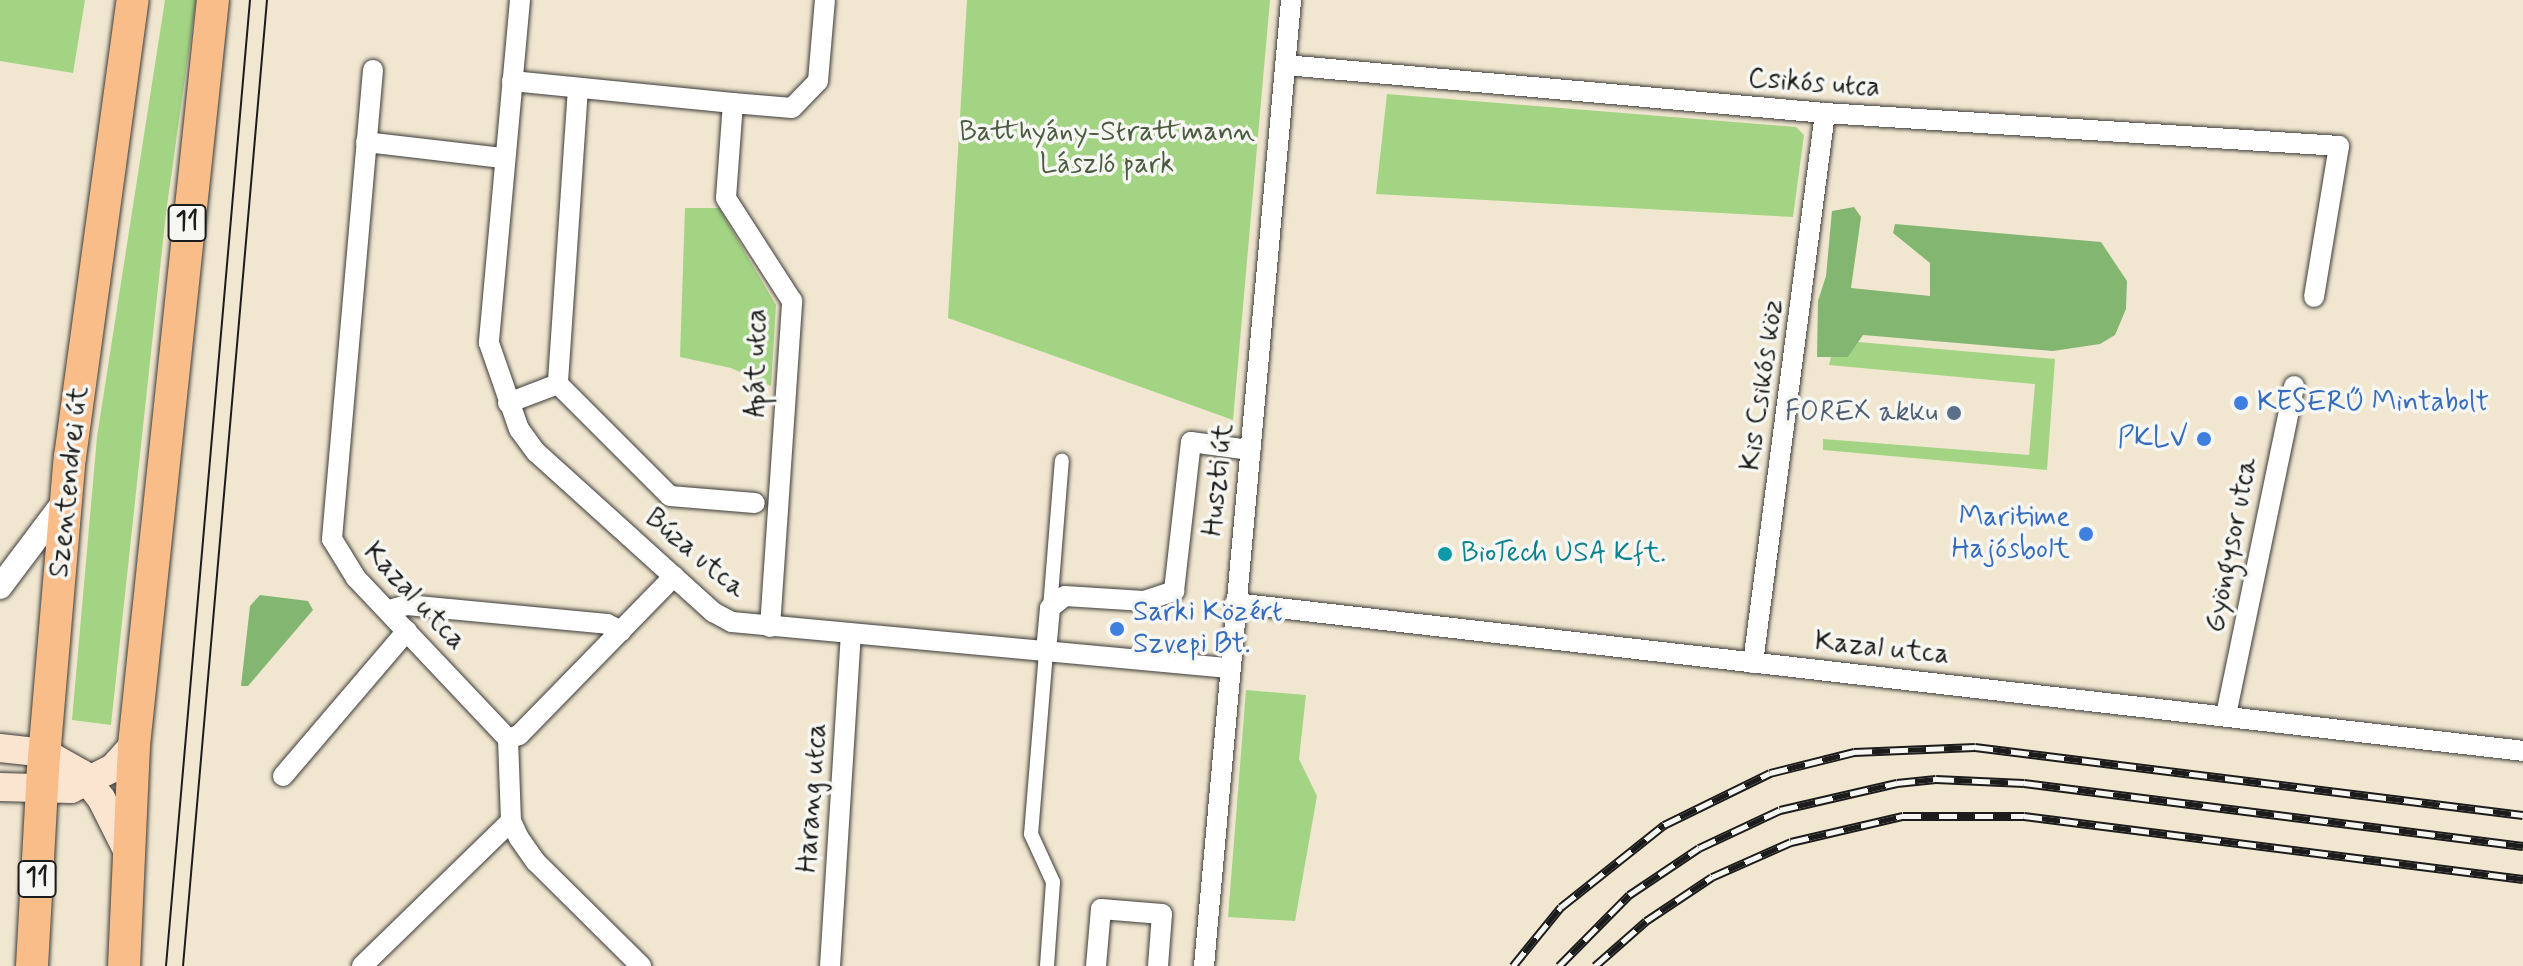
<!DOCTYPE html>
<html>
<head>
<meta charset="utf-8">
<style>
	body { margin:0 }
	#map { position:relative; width:2523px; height:966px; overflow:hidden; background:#f1e7d1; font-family:Mynerve,sans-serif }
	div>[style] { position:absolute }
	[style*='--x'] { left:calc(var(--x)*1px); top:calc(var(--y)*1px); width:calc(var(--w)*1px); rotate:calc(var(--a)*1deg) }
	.green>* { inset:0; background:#a3d483 }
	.forest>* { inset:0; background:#82b671 }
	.roads { filter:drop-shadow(0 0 2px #3c3a37) drop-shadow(0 0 2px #3c3a37) }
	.pedestrian>* { height:14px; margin:-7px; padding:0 7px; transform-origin:7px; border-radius:7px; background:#fff }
	.minor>* { height:20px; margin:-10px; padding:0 10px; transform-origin:10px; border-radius:10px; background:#fff }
	.tertiary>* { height:24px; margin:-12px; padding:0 12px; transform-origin:12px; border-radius:12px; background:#fff }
	.secondary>* { height:28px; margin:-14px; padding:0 14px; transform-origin:14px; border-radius:14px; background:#fce5d0 }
	.primary>* { height:32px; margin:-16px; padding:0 16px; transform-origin:16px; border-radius:16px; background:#f8bd89 }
	.tram>* { height:2px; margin:-1px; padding:0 1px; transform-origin:1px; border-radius:1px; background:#1c1c1c }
	.rail>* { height:9px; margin-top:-4.5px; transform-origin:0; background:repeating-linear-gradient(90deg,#f6f6f2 0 18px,#1c1c1c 0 36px); box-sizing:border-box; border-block:2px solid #1c1c1c }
	.dots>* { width:22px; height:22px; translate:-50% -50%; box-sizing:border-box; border:4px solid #f6f6f2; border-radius:50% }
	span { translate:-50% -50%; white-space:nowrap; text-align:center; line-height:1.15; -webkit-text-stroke:7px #f6f6f2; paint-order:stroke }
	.shield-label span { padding:2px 6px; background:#f6f6f2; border:2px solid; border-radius:6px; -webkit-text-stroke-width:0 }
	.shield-label { font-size:26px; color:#1c1c1c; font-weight:700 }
	.street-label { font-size:28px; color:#1c1c1c }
	.park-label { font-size:28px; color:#4b5c40 }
	.shop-label { font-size:28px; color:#366cbe }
	.left { translate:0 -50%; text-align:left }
	.right { translate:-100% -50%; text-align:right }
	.service-label { font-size:28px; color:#4e5e75 }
	.culture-label { font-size:28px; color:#0d838f }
</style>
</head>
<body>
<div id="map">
	<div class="green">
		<i style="clip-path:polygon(0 0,85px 0,73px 73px,0 61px)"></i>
		<i style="clip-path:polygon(165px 0,196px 0,166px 213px,111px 725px,72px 720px,97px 437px)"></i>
		<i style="clip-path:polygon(967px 0,1270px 0,1233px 420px,948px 318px)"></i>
		<i style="clip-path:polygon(1387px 94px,1796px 127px,1804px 135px,1793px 217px,1376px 194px)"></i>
		<i style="clip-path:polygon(685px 208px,719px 208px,776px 305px,771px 386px,731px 368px,680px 357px)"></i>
		<i style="clip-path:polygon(1858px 342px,2055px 359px,2047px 470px,1823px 450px,1823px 439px,2029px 455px,2035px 384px,1829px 365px,1831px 357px,1848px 357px)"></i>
		<i style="clip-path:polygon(1246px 690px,1306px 695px,1299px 759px,1317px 796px,1295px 921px,1228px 917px)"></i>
	</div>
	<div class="forest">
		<i style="clip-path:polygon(1854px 207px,1861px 217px,1851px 288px,1930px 296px,1930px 263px,1893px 233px,1895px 224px,2101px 242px,2127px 281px,2126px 309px,2115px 335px,2100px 344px,2053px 351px,1863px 335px,1848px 357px,1817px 357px,1818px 301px,1826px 276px,1832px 211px)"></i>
		<i style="clip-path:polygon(260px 595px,308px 601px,313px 610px,248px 686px,241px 686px,250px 606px)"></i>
	</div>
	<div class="roads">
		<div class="pedestrian">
			<i style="--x:1050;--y:608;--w:148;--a:-85.4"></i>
			<i style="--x:1046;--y:652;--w:183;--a:94.7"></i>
			<i style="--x:1031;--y:834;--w:53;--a:65.4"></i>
			<i style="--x:1053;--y:882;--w:84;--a:94.1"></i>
		</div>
		<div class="minor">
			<i style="--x:520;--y:0;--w:344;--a:95.2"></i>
			<i style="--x:489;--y:343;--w:91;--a:70.8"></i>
			<i style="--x:519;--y:429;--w:29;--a:54"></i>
			<i style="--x:536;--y:452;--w:239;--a:42.1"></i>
			<i style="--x:713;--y:612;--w:21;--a:28"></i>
			<i style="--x:732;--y:622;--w:499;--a:5.3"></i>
			<i style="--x:1285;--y:65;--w:542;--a:5.08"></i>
			<i style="--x:1825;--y:113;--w:515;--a:3.67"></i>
			<i style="--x:2339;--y:146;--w:153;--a:99.4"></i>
			<i style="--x:373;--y:70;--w:471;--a:95"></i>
			<i style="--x:332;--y:539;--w:46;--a:58.4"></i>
			<i style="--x:356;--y:578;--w:221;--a:46.6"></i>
			<i style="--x:508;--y:739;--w:82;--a:87.9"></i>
			<i style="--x:511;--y:821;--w:19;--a:65"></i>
			<i style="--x:519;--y:838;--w:29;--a:55"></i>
			<i style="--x:536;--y:862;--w:148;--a:44.7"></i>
			<i style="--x:512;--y:81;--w:222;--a:5.7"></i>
			<i style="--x:578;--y:88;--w:297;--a:93.9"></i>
			<i style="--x:558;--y:384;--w:158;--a:45"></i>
			<i style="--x:670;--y:496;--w:85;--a:4.7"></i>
			<i style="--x:366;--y:142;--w:138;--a:6.7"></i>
			<i style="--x:508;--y:403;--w:53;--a:-20.8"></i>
			<i style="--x:1235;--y:603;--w:1296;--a:6.55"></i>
			<i style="--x:389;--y:610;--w:19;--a:-16"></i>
			<i style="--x:407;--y:605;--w:201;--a:5.4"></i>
			<i style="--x:607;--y:624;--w:16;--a:27"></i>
			<i style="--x:770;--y:627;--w:327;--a:-86.1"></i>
			<i style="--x:792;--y:301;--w:122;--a:-122.7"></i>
			<i style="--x:726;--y:198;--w:95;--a:-85.8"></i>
			<i style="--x:733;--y:103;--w:59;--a:4.8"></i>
			<i style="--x:792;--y:108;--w:37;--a:-46"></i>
			<i style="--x:818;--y:81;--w:81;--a:-85.1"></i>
			<i style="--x:1046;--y:652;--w:44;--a:-84.8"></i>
			<i style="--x:1050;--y:608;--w:19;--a:-39"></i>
			<i style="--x:1065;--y:596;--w:79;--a:3.6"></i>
			<i style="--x:1144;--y:601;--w:32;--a:-18"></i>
			<i style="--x:1174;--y:591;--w:150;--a:-83.5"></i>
			<i style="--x:1191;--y:442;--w:60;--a:7.7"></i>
			<i style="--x:1753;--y:663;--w:555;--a:-82.54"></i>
			<i style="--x:2226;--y:715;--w:336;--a:-78.3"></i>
			<i style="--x:508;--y:739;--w:12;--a:-20"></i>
			<i style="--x:519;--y:735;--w:222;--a:-45.7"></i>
			<i style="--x:283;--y:776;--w:191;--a:-49.5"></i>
			<i style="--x:362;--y:966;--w:208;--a:-44.2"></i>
			<i style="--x:830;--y:966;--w:332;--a:-86.4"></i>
			<i style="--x:1096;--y:966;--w:57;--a:-85"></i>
			<i style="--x:1101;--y:909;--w:61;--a:4.7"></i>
			<i style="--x:1162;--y:914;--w:52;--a:94.4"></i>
			<i style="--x:1204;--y:966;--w:970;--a:-84.85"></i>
		</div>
		<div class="tertiary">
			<i style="--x:0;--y:587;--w:110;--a:-53.1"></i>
		</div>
		<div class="secondary">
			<i style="--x:0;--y:748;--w:45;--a:6.3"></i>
			<i style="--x:45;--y:753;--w:43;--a:29.6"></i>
			<i style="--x:82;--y:774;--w:31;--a:52"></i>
			<i style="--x:101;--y:798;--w:56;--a:63.4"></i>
			<i style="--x:0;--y:787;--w:71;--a:1.6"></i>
			<i style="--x:71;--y:789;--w:47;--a:-26.6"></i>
			<i style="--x:113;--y:768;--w:31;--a:-48"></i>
		</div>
		<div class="primary">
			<i style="--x:32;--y:966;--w:197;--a:-86.8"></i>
			<i style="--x:43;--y:769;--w:313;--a:-85.1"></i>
			<i style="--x:70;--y:457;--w:461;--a:-82.2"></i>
			<i style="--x:124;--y:966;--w:221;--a:-87.4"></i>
			<i style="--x:134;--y:745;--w:749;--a:-83.95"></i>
		</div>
	</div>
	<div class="tram">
		<i style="--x:166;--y:966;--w:970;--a:-85.03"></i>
		<i style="--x:183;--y:966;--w:970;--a:-85.03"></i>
	</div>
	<div class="rail">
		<i style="--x:1513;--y:966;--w:76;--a:-50.9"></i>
		<i style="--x:1561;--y:907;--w:132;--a:-38.5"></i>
		<i style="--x:1664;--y:825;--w:118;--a:-26.1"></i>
		<i style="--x:1770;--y:773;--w:87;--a:-14"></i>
		<i style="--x:1854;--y:752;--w:121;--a:-2.4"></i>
		<i style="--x:1975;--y:747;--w:552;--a:7.07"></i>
		<i style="--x:1559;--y:966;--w:100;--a:-45.4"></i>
		<i style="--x:1629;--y:895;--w:84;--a:-33.9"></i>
		<i style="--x:1699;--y:848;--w:89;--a:-25.1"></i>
		<i style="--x:1780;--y:810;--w:120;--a:-13"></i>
		<i style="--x:1897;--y:783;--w:39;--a:-6"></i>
		<i style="--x:1936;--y:779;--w:88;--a:2.6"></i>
		<i style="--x:2024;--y:783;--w:503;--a:7.2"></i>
		<i style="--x:1595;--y:966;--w:68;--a:-41.4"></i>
		<i style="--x:1646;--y:921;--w:79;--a:-33.7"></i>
		<i style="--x:1712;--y:877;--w:86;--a:-23.9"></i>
		<i style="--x:1791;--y:842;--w:115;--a:-13.1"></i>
		<i style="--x:1903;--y:816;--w:121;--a:0"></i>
		<i style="--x:2024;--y:816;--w:503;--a:7.2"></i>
	</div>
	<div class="dots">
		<i style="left:2241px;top:403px;background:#3f7fe0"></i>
		<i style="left:1954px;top:413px;background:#5c6f8a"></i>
		<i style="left:2204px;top:439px;background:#3f7fe0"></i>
		<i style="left:2086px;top:534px;background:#3f7fe0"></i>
		<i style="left:1445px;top:554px;background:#0f9aa8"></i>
		<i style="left:1117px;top:629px;background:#3f7fe0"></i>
	</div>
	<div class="shield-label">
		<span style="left:187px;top:223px">11</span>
		<span style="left:37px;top:879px">11</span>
	</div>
	<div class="street-label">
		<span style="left:1814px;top:84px;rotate:4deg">Csikós utca</span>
		<span style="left:757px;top:363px;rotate:-89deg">Apát utca</span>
		<span style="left:1763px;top:385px;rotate:-82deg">Kis Csikós köz</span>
		<span style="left:1219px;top:480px;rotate:-84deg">Huszti út</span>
		<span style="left:70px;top:482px;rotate:-84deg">Szentendrei út</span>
		<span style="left:2232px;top:545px;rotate:-79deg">Gyöngysor utca</span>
		<span style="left:695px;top:554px;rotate:40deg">Búza utca</span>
		<span style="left:414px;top:597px;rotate:47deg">Kazal utca</span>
		<span style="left:1882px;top:649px;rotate:6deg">Kazal utca</span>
		<span style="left:813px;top:798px;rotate:-86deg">Harang utca</span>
	</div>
	<div class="park-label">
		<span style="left:1107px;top:149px">Batthyány-Strattmann<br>László park</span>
	</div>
	<div class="shop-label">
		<span class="left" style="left:2257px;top:403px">KESERŰ Mintabolt</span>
		<span class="right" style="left:2188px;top:439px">PKLV</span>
		<span class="right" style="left:2070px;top:534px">Maritime<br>Hajósbolt</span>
		<span class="left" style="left:1133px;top:629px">Sarki Közért<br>Szvepi Bt.</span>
	</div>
	<div class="service-label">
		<span class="right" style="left:1938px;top:413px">FOREX akku</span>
	</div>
	<div class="culture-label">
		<span class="left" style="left:1461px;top:554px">BioTech USA Kft.</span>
	</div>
</div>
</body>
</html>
